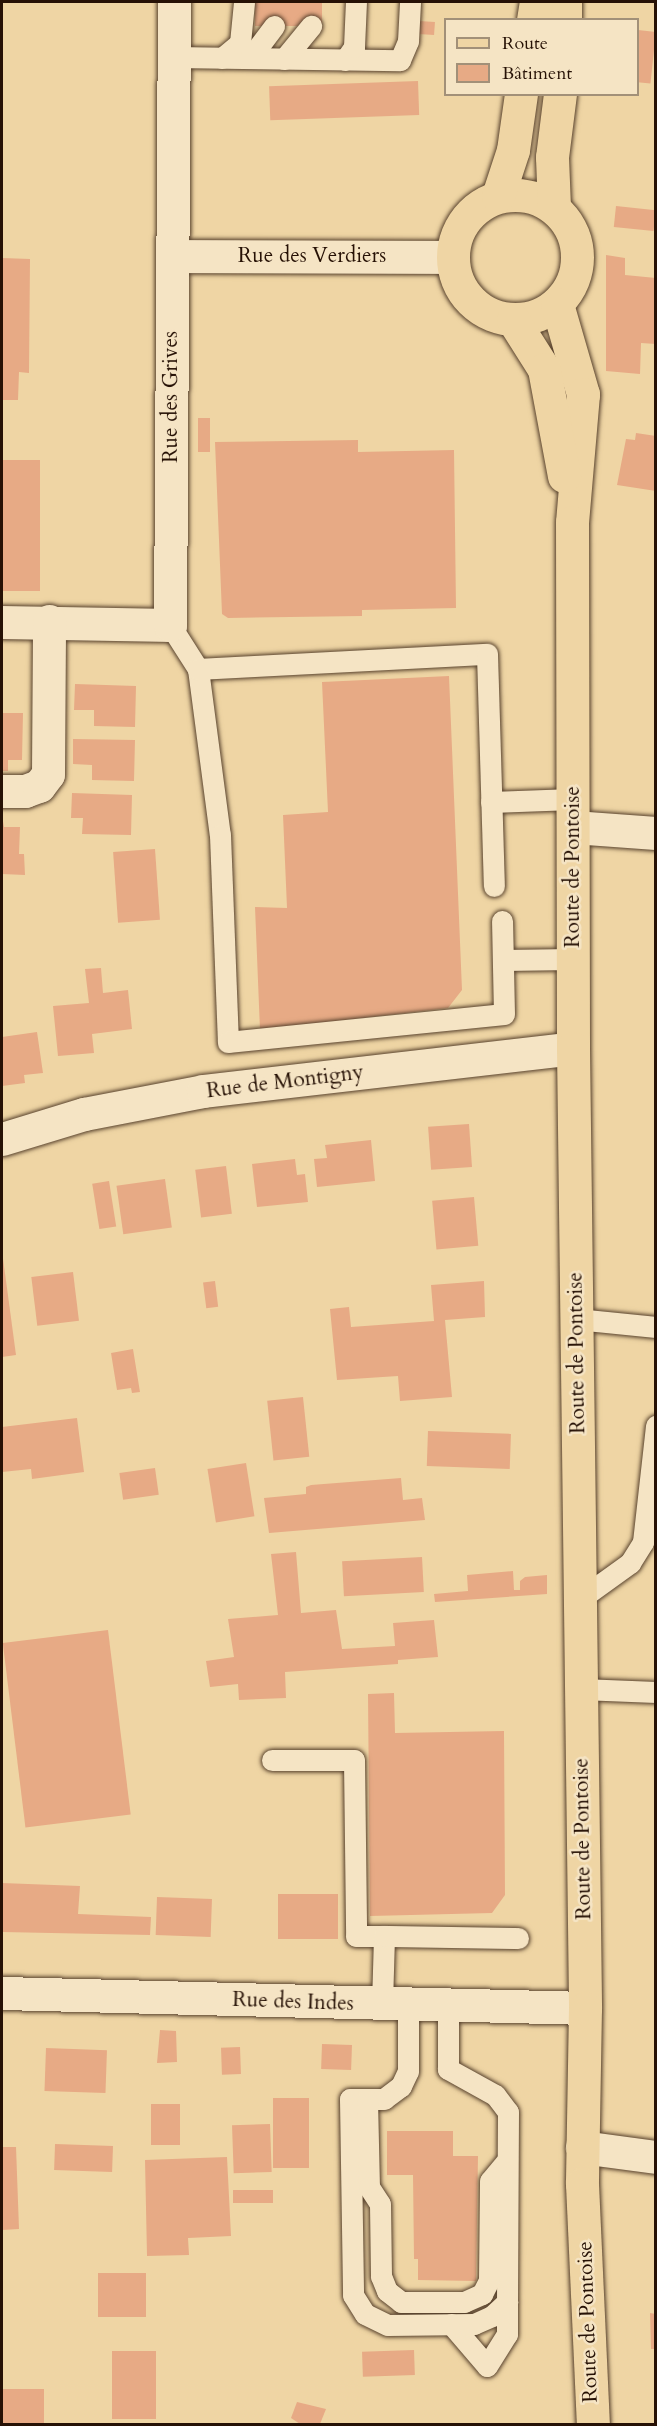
<!DOCTYPE html>
<html>
<head>
<meta charset="utf-8">
<style>
	body { margin:0 }
	#map { position:relative; width:657px; height:2426px; overflow:hidden; background:#efd5a4; font-family:Cardo,serif }
	div>[style] { position:absolute }
	[style*='--x'] { left:calc(var(--x)*1px); top:calc(var(--y)*1px); width:calc(var(--w)*1px); rotate:calc(var(--a)*1deg) }
	.building>* { inset:0; background:#e7aa85; transform-origin:0 0 }
	.roads { filter:drop-shadow(0 0 2px #58422d) drop-shadow(0 0 2px #58422d) }
	.lane>* { height:21px; margin:-10.5px; padding:0 10.5px; transform-origin:10.5px; border-radius:10.5px; background:#f5e4c4 }
	.street>* { height:33px; margin:-16.5px; padding:0 16.5px; transform-origin:16.5px; border-radius:16.5px; background:#f5e4c4 }
	.primary>* { height:33px; margin:-16.5px; padding:0 16.5px; transform-origin:16.5px; border-radius:16.5px; background:#efd5a4 }
	.primary>.ring { margin:-16.5px; padding:0; box-sizing:content-box; background:none; border:33px solid #efd5a4; border-radius:50% }
	span { translate:-50% -50%; white-space:nowrap; text-align:center; line-height:1.15; -webkit-text-stroke:5px #f5e4c4; paint-order:stroke }
	.street-label { font-size:21px; color:#261105 }
	.frame { position:absolute; inset:0; border:3px solid #261105; pointer-events:none }
	.legend { position:absolute; left:444px; top:18px; width:195px; height:78px; box-sizing:border-box; background:#f5e4c4; border:2px solid #a29078; margin:0; padding:8px 10px; list-style:none; font-size:18px; color:#261105 }
	.legend li { display:flex; align-items:center; gap:12px; height:30px }
	.legend b { width:30px; border:2px solid #a29078 }
</style>
</head>
<body>
<div id="map">
	<div class="building">
		<i style="left:255px;top:2px;width:67px;height:24px"></i>
		<i style="left:419px;top:21px;width:16px;height:13px;rotate:4deg"></i>
		<i style="left:638px;top:30px;width:18px;height:52px;rotate:6deg"></i>
		<i style="left:418px;top:81px;width:34px;height:149px;rotate:88deg"></i>
		<i style="left:616px;top:206px;width:40px;height:21px;rotate:6deg"></i>
		<i style="clip-path:polygon(606px 255px,625px 258px,625px 275px,656px 278px,656px 344px,641px 343px,640px 374px,606px 371px)"></i>
		<i style="clip-path:polygon(2px 258px,30px 259px,29px 373px,19px 372px,18px 400px,2px 400px)"></i>
		<i style="left:198px;top:418px;width:12px;height:34px"></i>
		<i style="clip-path:polygon(636px 433px,656px 436px,656px 491px,617px 485px,626px 439px,635px 440px)"></i>
		<i style="clip-path:polygon(358px 440px,358px 452px,454px 450px,456px 608px,362px 610px,362px 616px,228px 618px,222px 614px,215px 442px)"></i>
		<i style="left:2px;top:460px;width:38px;height:131px"></i>
		<i style="clip-path:polygon(449px 676px,462px 990px,448px 1008px,260px 1030px,255px 907px,287px 908px,283px 815px,328px 812px,322px 682px)"></i>
		<i style="clip-path:polygon(75px 684px,136px 686px,135px 727px,94px 726px,94px 710px,74px 710px)"></i>
		<i style="clip-path:polygon(2px 713px,23px 713px,22px 760px,8px 760px,8px 771px,2px 771px)"></i>
		<i style="clip-path:polygon(73px 739px,135px 740px,134px 781px,92px 780px,92px 765px,73px 764px)"></i>
		<i style="clip-path:polygon(72px 793px,132px 795px,131px 835px,82px 834px,83px 818px,71px 818px)"></i>
		<i style="clip-path:polygon(2px 815px,4px 827px,20px 827px,19px 854px,24px 854px,25px 875px,2px 874px)"></i>
		<i style="left:155px;top:849px;width:71px;height:42px;rotate:86deg"></i>
		<i style="clip-path:polygon(101px 968px,103px 993px,128px 990px,132px 1029px,92px 1034px,94px 1053px,58px 1056px,53px 1006px,89px 1003px,85px 969px)"></i>
		<i style="clip-path:polygon(37px 1032px,43px 1073px,24px 1075px,25px 1083px,2px 1086px,2px 1037px)"></i>
		<i style="left:469px;top:1124px;width:43px;height:41px;rotate:86deg"></i>
		<i style="clip-path:polygon(371px 1140px,375px 1181px,317px 1187px,314px 1159px,327px 1158px,325px 1145px)"></i>
		<i style="clip-path:polygon(295px 1159px,297px 1175px,305px 1174px,308px 1202px,257px 1207px,252px 1164px)"></i>
		<i style="left:226px;top:1166px;width:48px;height:31px;rotate:83deg"></i>
		<i style="left:165px;top:1179px;width:49px;height:49px;rotate:82deg"></i>
		<i style="left:109px;top:1181px;width:46px;height:17px;rotate:81deg"></i>
		<i style="left:474px;top:1197px;width:49px;height:42px;rotate:85deg"></i>
		<i style="clip-path:polygon(2px 1251px,16px 1355px,2px 1357px)"></i>
		<i style="left:73px;top:1272px;width:49px;height:42px;rotate:83deg"></i>
		<i style="left:215px;top:1281px;width:26px;height:12px;rotate:83deg"></i>
		<i style="clip-path:polygon(484px 1281px,485px 1317px,445px 1320px,452px 1397px,400px 1401px,398px 1376px,337px 1380px,330px 1309px,349px 1307px,351px 1327px,434px 1321px,431px 1285px)"></i>
		<i style="clip-path:polygon(133px 1349px,140px 1392px,132px 1393px,131px 1388px,117px 1390px,111px 1353px)"></i>
		<i style="left:303px;top:1397px;width:60px;height:36px;rotate:84deg"></i>
		<i style="clip-path:polygon(77px 1418px,84px 1472px,32px 1479px,31px 1469px,2px 1472px,2px 1427px)"></i>
		<i style="left:428px;top:1431px;width:83px;height:35px;rotate:2deg"></i>
		<i style="left:246px;top:1463px;width:54px;height:39px;rotate:81deg"></i>
		<i style="left:155px;top:1468px;width:27px;height:36px;rotate:82deg"></i>
		<i style="clip-path:polygon(401px 1478px,403px 1500px,422px 1498px,425px 1520px,269px 1533px,264px 1498px,306px 1494px,306px 1487px,311px 1485px)"></i>
		<i style="clip-path:polygon(296px 1552px,301px 1613px,336px 1610px,342px 1649px,395px 1646px,393px 1623px,434px 1620px,438px 1657px,398px 1660px,398px 1664px,285px 1672px,286px 1698px,239px 1700px,238px 1684px,210px 1687px,206px 1661px,234px 1657px,228px 1619px,278px 1615px,271px 1554px)"></i>
		<i style="left:422px;top:1557px;width:35px;height:80px;rotate:87deg"></i>
		<i style="clip-path:polygon(513px 1571px,514px 1590px,520px 1590px,520px 1581px,525px 1577px,547px 1575px,547px 1594px,435px 1602px,434px 1594px,468px 1591px,467px 1575px)"></i>
		<i style="left:108px;top:1630px;width:186px;height:106px;rotate:83deg"></i>
		<i style="clip-path:polygon(394px 1693px,395px 1733px,504px 1731px,505px 1895px,492px 1913px,370px 1916px,368px 1694px)"></i>
		<i style="clip-path:polygon(2px 1883px,80px 1886px,78px 1914px,151px 1917px,150px 1935px,2px 1932px)"></i>
		<i style="left:278px;top:1894px;width:60px;height:45px"></i>
		<i style="left:157px;top:1897px;width:55px;height:38px;rotate:2deg"></i>
		<i style="clip-path:polygon(160px 2030px,176px 2031px,177px 2062px,157px 2063px)"></i>
		<i style="left:322px;top:2044px;width:30px;height:25px;rotate:2deg"></i>
		<i style="left:240px;top:2047px;width:27px;height:19px;rotate:88deg"></i>
		<i style="left:46px;top:2048px;width:61px;height:43px;rotate:2deg"></i>
		<i style="left:273px;top:2098px;width:36px;height:70px"></i>
		<i style="left:151px;top:2104px;width:29px;height:41px"></i>
		<i style="left:270px;top:2124px;width:48px;height:38px;rotate:88deg"></i>
		<i style="clip-path:polygon(387px 2131px,453px 2131px,453px 2156px,478px 2156px,476px 2281px,418px 2280px,418px 2259px,414px 2259px,413px 2175px,387px 2175px)"></i>
		<i style="left:113px;top:2146px;width:26px;height:58px;rotate:92deg"></i>
		<i style="clip-path:polygon(2px 2147px,16px 2147px,19px 2229px,2px 2230px)"></i>
		<i style="clip-path:polygon(227px 2157px,231px 2236px,188px 2238px,189px 2255px,147px 2256px,145px 2160px)"></i>
		<i style="left:273px;top:2190px;width:13px;height:40px;rotate:90deg"></i>
		<i style="left:146px;top:2273px;width:44px;height:48px;rotate:90deg"></i>
		<i style="clip-path:polygon(650px 2313px,656px 2314px,656px 2349px,651px 2349px)"></i>
		<i style="left:414px;top:2350px;width:25px;height:52px;rotate:88deg"></i>
		<i style="left:112px;top:2351px;width:44px;height:68px"></i>
		<i style="left:2px;top:2389px;width:42px;height:35px"></i>
		<i style="clip-path:polygon(297px 2402px,326px 2409px,320px 2424px,300px 2424px,291px 2418px)"></i>
	</div>
	<div class="roads">
		<div class="lane">
			<i style="--x:173;--y:57;--w:227;--a:0.8"></i>
			<i style="--x:400;--y:60;--w:21;--a:-67"></i>
			<i style="--x:408;--y:41;--w:39;--a:-87"></i>
			<i style="--x:222;--y:58;--w:23;--a:-40"></i>
			<i style="--x:240;--y:43;--w:41;--a:-84.4"></i>
			<i style="--x:250;--y:58;--w:40;--a:-53"></i>
			<i style="--x:284;--y:59;--w:43;--a:-50.7"></i>
			<i style="--x:345;--y:60;--w:16;--a:-55"></i>
			<i style="--x:354;--y:47;--w:45;--a:-87.5"></i>
			<i style="--x:170;--y:625;--w:52;--a:57.5"></i>
			<i style="--x:198;--y:669;--w:167;--a:82.5"></i>
			<i style="--x:220;--y:835;--w:207;--a:87.8"></i>
			<i style="--x:228;--y:1042;--w:277;--a:-5.8"></i>
			<i style="--x:504;--y:1014;--w:93;--a:-91.2"></i>
			<i style="--x:198;--y:669;--w:289;--a:-3"></i>
			<i style="--x:487;--y:654;--w:232;--a:88.3"></i>
			<i style="--x:491;--y:802;--w:82;--a:-2.1"></i>
			<i style="--x:503;--y:960;--w:70;--a:-0.8"></i>
			<i style="--x:577;--y:1319;--w:79;--a:5.8"></i>
			<i style="--x:580;--y:1599;--w:62;--a:-35.8"></i>
			<i style="--x:630;--y:1563;--w:25;--a:-58"></i>
			<i style="--x:643;--y:1542;--w:117;--a:-83.6"></i>
			<i style="--x:581;--y:1689;--w:75;--a:2.3"></i>
			<i style="--x:272;--y:1760;--w:82;--a:0"></i>
			<i style="--x:354;--y:1760;--w:176;--a:89.3"></i>
			<i style="--x:356;--y:1936;--w:28;--a:0"></i>
			<i style="--x:382;--y:2004;--w:68;--a:-88.3"></i>
			<i style="--x:384;--y:1936;--w:134;--a:0.9"></i>
			<i style="--x:408;--y:2005;--w:66;--a:90"></i>
			<i style="--x:408;--y:2071;--w:17;--a:115"></i>
			<i style="--x:401;--y:2086;--w:21;--a:143"></i>
			<i style="--x:384;--y:2099;--w:34;--a:180"></i>
			<i style="--x:350;--y:2099;--w:196;--a:89.1"></i>
			<i style="--x:353;--y:2295;--w:22;--a:58"></i>
			<i style="--x:365;--y:2314;--w:25;--a:26"></i>
			<i style="--x:388;--y:2325;--w:86;--a:-0.7"></i>
			<i style="--x:474;--y:2324;--w:20;--a:-24"></i>
			<i style="--x:492;--y:2316;--w:21;--a:-43"></i>
			<i style="--x:507;--y:2302;--w:190;--a:-89.7"></i>
			<i style="--x:508;--y:2112;--w:21;--a:-127"></i>
			<i style="--x:495;--y:2095;--w:54;--a:-151"></i>
			<i style="--x:448;--y:2069;--w:63;--a:-90"></i>
			<i style="--x:367;--y:2100;--w:87;--a:88.7"></i>
			<i style="--x:369;--y:2187;--w:20;--a:57"></i>
			<i style="--x:380;--y:2204;--w:72;--a:89.2"></i>
			<i style="--x:381;--y:2276;--w:16;--a:68"></i>
			<i style="--x:387;--y:2291;--w:18;--a:38"></i>
			<i style="--x:401;--y:2302;--w:63;--a:0"></i>
			<i style="--x:464;--y:2302;--w:20;--a:-24"></i>
			<i style="--x:482;--y:2294;--w:16;--a:-63"></i>
			<i style="--x:489;--y:2280;--w:99;--a:-89.4"></i>
			<i style="--x:490;--y:2181;--w:26;--a:-50"></i>
			<i style="--x:451;--y:2324;--w:55;--a:49.4"></i>
			<i style="--x:487;--y:2366;--w:38;--a:-58"></i>
			<i style="--x:507;--y:2334;--w:32;--a:-90"></i>
		</div>
		<div class="street">
			<i style="--x:173;--y:256;--w:279;--a:0.2"></i>
			<i style="--x:2;--y:622;--w:168;--a:1"></i>
			<i style="--x:170;--y:625;--w:623;--a:-89.63"></i>
			<i style="--x:2;--y:791;--w:23;--a:0"></i>
			<i style="--x:25;--y:791;--w:15;--a:-20"></i>
			<i style="--x:39;--y:786;--w:15;--a:-53"></i>
			<i style="--x:48;--y:774;--w:153;--a:-89.6"></i>
			<i style="--x:573;--y:827;--w:83;--a:4.1"></i>
			<i style="--x:2;--y:1139;--w:86;--a:-17"></i>
			<i style="--x:84;--y:1114;--w:121;--a:-10.9"></i>
			<i style="--x:203;--y:1091;--w:372;--a:-6.6"></i>
			<i style="--x:2;--y:1993;--w:583;--a:1.47"></i>
			<i style="--x:582;--y:2147;--w:75;--a:7.7"></i>
		</div>
		<div class="primary">
			<i style="--x:565;--y:2;--w:18;--a:90"></i>
			<i style="--x:533;--y:20;--w:18;--a:-81"></i>
			<i class="ring" style="left:453px;top:195px;width:91px;height:91px"></i>
			<i style="--x:498;--y:196;--w:48;--a:-71.9"></i>
			<i style="--x:513;--y:150;--w:57;--a:-81.9"></i>
			<i style="--x:554;--y:207;--w:50;--a:-92.3"></i>
			<i style="--x:552;--y:157;--w:64;--a:-82.8"></i>
			<i style="--x:557;--y:304;--w:94;--a:73.9"></i>
			<i style="--x:583;--y:394;--w:128;--a:94.9"></i>
			<i style="--x:572;--y:522;--w:526;--a:89.89"></i>
			<i style="--x:573;--y:1048;--w:960;--a:89.28"></i>
			<i style="--x:585;--y:2008;--w:176;--a:91"></i>
			<i style="--x:582;--y:2184;--w:240;--a:87.4"></i>
			<i style="--x:513;--y:320;--w:58;--a:57.7"></i>
			<i style="--x:544;--y:369;--w:109;--a:79.4"></i>
		</div>
	</div>
	<div class="street-label">
		<span style="left:312px;top:256px">Rue des Verdiers</span>
		<span style="left:171px;top:397px;rotate:-90deg">Rue des Grives</span>
		<span style="left:573px;top:867px;rotate:-90deg">Route de Pontoise</span>
		<span style="left:285px;top:1082px;rotate:-7deg">Rue de Montigny</span>
		<span style="left:577px;top:1353px;rotate:-91deg">Route de Pontoise</span>
		<span style="left:583px;top:1839px;rotate:-91deg">Route de Pontoise</span>
		<span style="left:293px;top:2002px;rotate:2deg">Rue des Indes</span>
		<span style="left:588px;top:2322px;rotate:-92deg">Route de Pontoise</span>
	</div>
	<div class="frame"></div>
	<ul class="legend">
	<li><b style="height:8px;background:#efd5a4"></b>Route</li>
	<li><b style="height:16px;background:#e7aa85"></b>Bâtiment</li>
	</ul>
</div>
</body>
</html>
